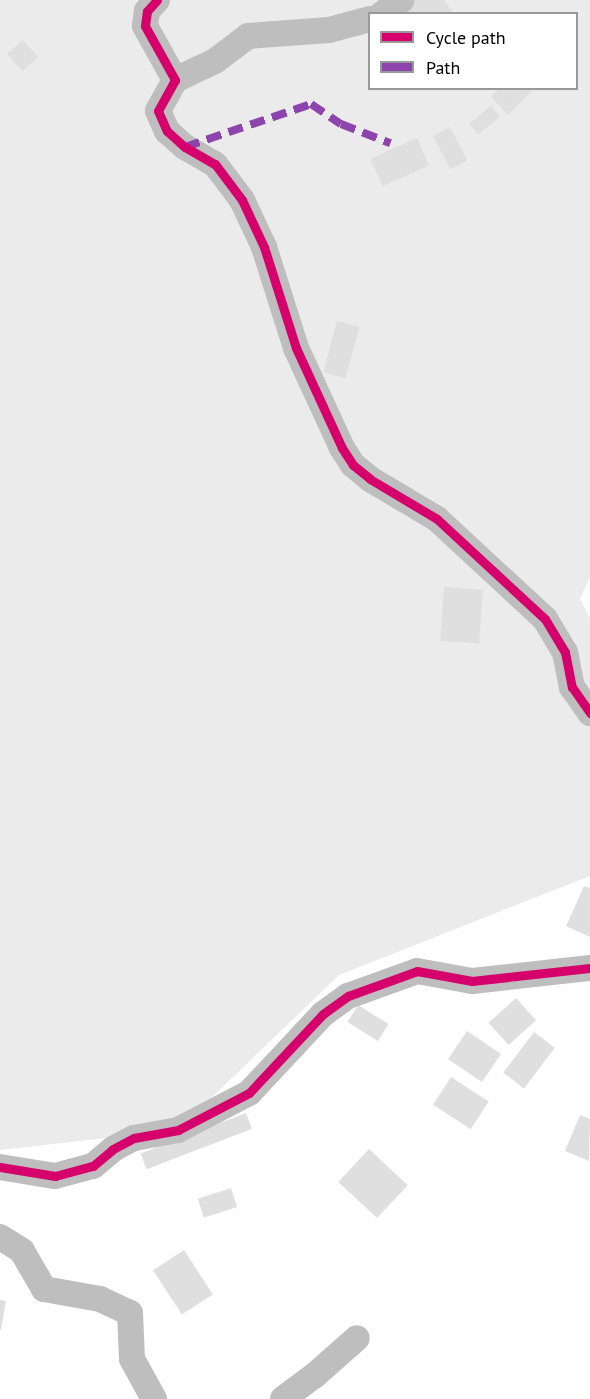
<!DOCTYPE html>
<html>
<head>
<meta charset="utf-8">
<style>
	body { margin:0 }
	#map { position:relative; width:590px; height:1399px; overflow:hidden; background:#fff; font-family:"PT Sans",sans-serif }
	div>[style] { position:absolute }
	[style*='--x'] { left:calc(var(--x)*1px); top:calc(var(--y)*1px); width:calc(var(--w)*1px); rotate:calc(var(--a)*1deg) }
	.green>* { inset:0; background:#ebebeb }
	.building>* { inset:0; background:#dfdfdf; transform-origin:0 0 }
	.street>* { height:26px; margin:-13px; padding:0 13px; transform-origin:13px; border-radius:13px; background:#bebebe }
	.quiet>* { height:8px; margin-top:-4px; transform-origin:0; background:repeating-linear-gradient(90deg,#8e44ad 0 15px,transparent 0 23px) }
	.cycleway>* { height:9px; margin:-4.5px; padding:0 4.5px; transform-origin:4.5px; border-radius:4.5px; background:#d6006c }
	span { translate:-50% -50%; white-space:nowrap; text-align:center; line-height:1.15; -webkit-text-stroke:4.5px #fff; paint-order:stroke }
	.legend { position:absolute; left:368px; top:12px; width:210px; height:78px; box-sizing:border-box; background:#fff; border:2px solid #999; margin:0; padding:8px 10px; list-style:none; font-size:18px; color:#000 }
	.legend li { display:flex; align-items:center; gap:12px; height:30px }
	.legend b { width:30px; border:2px solid #999 }
</style>
</head>
<body>
<div id="map">
	<div class="green">
		<i style="clip-path:polygon(evenodd,0 0,590px 0,590px 578px,580px 599px,590px 618px,590px 876px,339px 975px,178px 1130px,0 1150px,0 0,370px 14px,576px 14px,576px 88px,370px 88px,370px 14px)"></i>
	</div>
	<div class="building">
		<i style="clip-path:polygon(411px 0,444px 0,454px 14px,402px 14px)"></i>
		<i style="left:23px;top:40px;width:23px;height:21px;rotate:49deg"></i>
		<i style="clip-path:polygon(499px 88px,530px 88px,532px 91px,508px 115px,491px 97px)"></i>
		<i style="left:491px;top:106px;width:14px;height:28px;rotate:51deg"></i>
		<i style="left:450px;top:127px;width:38px;height:19px;rotate:63deg"></i>
		<i style="left:417px;top:138px;width:30px;height:51px;rotate:66deg"></i>
		<i style="left:337px;top:321px;width:23px;height:53px;rotate:15deg"></i>
		<i style="left:444px;top:587px;width:39px;height:54px;rotate:4deg"></i>
		<i style="clip-path:polygon(584px 886px,590px 888px,590px 937px,566px 926px)"></i>
		<i style="left:516px;top:998px;width:30px;height:37px;rotate:48deg"></i>
		<i style="left:358px;top:1005px;width:36px;height:20px;rotate:32deg"></i>
		<i style="left:467px;top:1031px;width:41px;height:34px;rotate:34deg"></i>
		<i style="left:534px;top:1032px;width:26px;height:51px;rotate:37deg"></i>
		<i style="left:451px;top:1077px;width:45px;height:33px;rotate:33deg"></i>
		<i style="left:246px;top:1113px;width:17px;height:113px;rotate:69deg"></i>
		<i style="clip-path:polygon(580px 1115px,590px 1119px,589px 1161px,565px 1151px)"></i>
		<i style="left:369px;top:1149px;width:53px;height:45px;rotate:43deg"></i>
		<i style="left:231px;top:1188px;width:20px;height:35px;rotate:72deg"></i>
		<i style="left:184px;top:1250px;width:53px;height:37px;rotate:57deg"></i>
		<i style="clip-path:polygon(0 1300px,6px 1301px,1px 1330px,0 1330px)"></i>
	</div>
	<div class="street">
		<i style="--x:157;--y:0;--w:15;--a:132"></i>
		<i style="--x:147;--y:11;--w:15;--a:98"></i>
		<i style="--x:145;--y:26;--w:62;--a:60.9"></i>
		<i style="--x:175;--y:80;--w:35;--a:119"></i>
		<i style="--x:158;--y:111;--w:22;--a:66"></i>
		<i style="--x:167;--y:131;--w:24;--a:42"></i>
		<i style="--x:185;--y:147;--w:34;--a:30"></i>
		<i style="--x:215;--y:164;--w:45;--a:53.1"></i>
		<i style="--x:242;--y:200;--w:52;--a:64.9"></i>
		<i style="--x:264;--y:247;--w:106;--a:72.4"></i>
		<i style="--x:296;--y:348;--w:110;--a:65.3"></i>
		<i style="--x:342;--y:448;--w:20;--a:57"></i>
		<i style="--x:353;--y:465;--w:22;--a:39"></i>
		<i style="--x:370;--y:479;--w:78;--a:30.8"></i>
		<i style="--x:437;--y:519;--w:147;--a:42.8"></i>
		<i style="--x:545;--y:619;--w:39;--a:59"></i>
		<i style="--x:565;--y:652;--w:36;--a:79"></i>
		<i style="--x:572;--y:687;--w:32;--a:55"></i>
		<i style="--x:382;--y:14;--w:24;--a:-36"></i>
		<i style="--x:175;--y:80;--w:44;--a:-25.4"></i>
		<i style="--x:215;--y:61;--w:41;--a:-37.1"></i>
		<i style="--x:248;--y:36;--w:81;--a:-4.2"></i>
		<i style="--x:329;--y:30;--w:42;--a:-15"></i>
		<i style="--x:0;--y:1167;--w:56;--a:9.3"></i>
		<i style="--x:55;--y:1176;--w:39;--a:-15"></i>
		<i style="--x:93;--y:1166;--w:26;--a:-40"></i>
		<i style="--x:113;--y:1149;--w:24;--a:-28"></i>
		<i style="--x:134;--y:1138;--w:45;--a:-10.3"></i>
		<i style="--x:178;--y:1130;--w:80;--a:-27.5"></i>
		<i style="--x:249;--y:1093;--w:108;--a:-46.9"></i>
		<i style="--x:323;--y:1014;--w:31;--a:-36"></i>
		<i style="--x:348;--y:996;--w:73;--a:-19.9"></i>
		<i style="--x:417;--y:971;--w:56;--a:10.3"></i>
		<i style="--x:472;--y:981;--w:119;--a:-6.3"></i>
		<i style="--x:0;--y:1237;--w:26;--a:32"></i>
		<i style="--x:22;--y:1251;--w:44;--a:59.9"></i>
		<i style="--x:44;--y:1289;--w:57;--a:10.1"></i>
		<i style="--x:100;--y:1299;--w:33;--a:25"></i>
		<i style="--x:130;--y:1313;--w:46;--a:87.5"></i>
		<i style="--x:132;--y:1359;--w:46;--a:61.2"></i>
		<i style="--x:283;--y:1399;--w:39;--a:-37"></i>
		<i style="--x:314;--y:1376;--w:57;--a:-41.5"></i>
	</div>
	<div class="quiet">
		<i style="--x:185;--y:147;--w:133;--a:-18.8"></i>
		<i style="--x:311;--y:104;--w:36;--a:34"></i>
		<i style="--x:341;--y:124;--w:53;--a:21.2"></i>
	</div>
	<div class="cycleway">
		<i style="--x:157;--y:0;--w:15;--a:132"></i>
		<i style="--x:147;--y:11;--w:15;--a:98"></i>
		<i style="--x:145;--y:26;--w:62;--a:60.9"></i>
		<i style="--x:175;--y:80;--w:35;--a:119"></i>
		<i style="--x:158;--y:111;--w:22;--a:66"></i>
		<i style="--x:167;--y:131;--w:24;--a:42"></i>
		<i style="--x:185;--y:147;--w:34;--a:30"></i>
		<i style="--x:215;--y:164;--w:45;--a:53.1"></i>
		<i style="--x:242;--y:200;--w:52;--a:64.9"></i>
		<i style="--x:264;--y:247;--w:106;--a:72.4"></i>
		<i style="--x:296;--y:348;--w:110;--a:65.3"></i>
		<i style="--x:342;--y:448;--w:20;--a:57"></i>
		<i style="--x:353;--y:465;--w:22;--a:39"></i>
		<i style="--x:370;--y:479;--w:78;--a:30.8"></i>
		<i style="--x:437;--y:519;--w:147;--a:42.8"></i>
		<i style="--x:545;--y:619;--w:39;--a:59"></i>
		<i style="--x:565;--y:652;--w:36;--a:79"></i>
		<i style="--x:572;--y:687;--w:32;--a:55"></i>
		<i style="--x:0;--y:1167;--w:56;--a:9.3"></i>
		<i style="--x:55;--y:1176;--w:39;--a:-15"></i>
		<i style="--x:93;--y:1166;--w:26;--a:-40"></i>
		<i style="--x:113;--y:1149;--w:24;--a:-28"></i>
		<i style="--x:134;--y:1138;--w:45;--a:-10.3"></i>
		<i style="--x:178;--y:1130;--w:80;--a:-27.5"></i>
		<i style="--x:249;--y:1093;--w:108;--a:-46.9"></i>
		<i style="--x:323;--y:1014;--w:31;--a:-36"></i>
		<i style="--x:348;--y:996;--w:73;--a:-19.9"></i>
		<i style="--x:417;--y:971;--w:56;--a:10.3"></i>
		<i style="--x:472;--y:981;--w:119;--a:-6.3"></i>
	</div>
	<ul class="legend">
	<li><b style="height:8px;background:#d6006c"></b>Cycle path</li>
	<li><b style="height:8px;background:#8e44ad"></b>Path</li>
	</ul>
</div>
</body>
</html>
